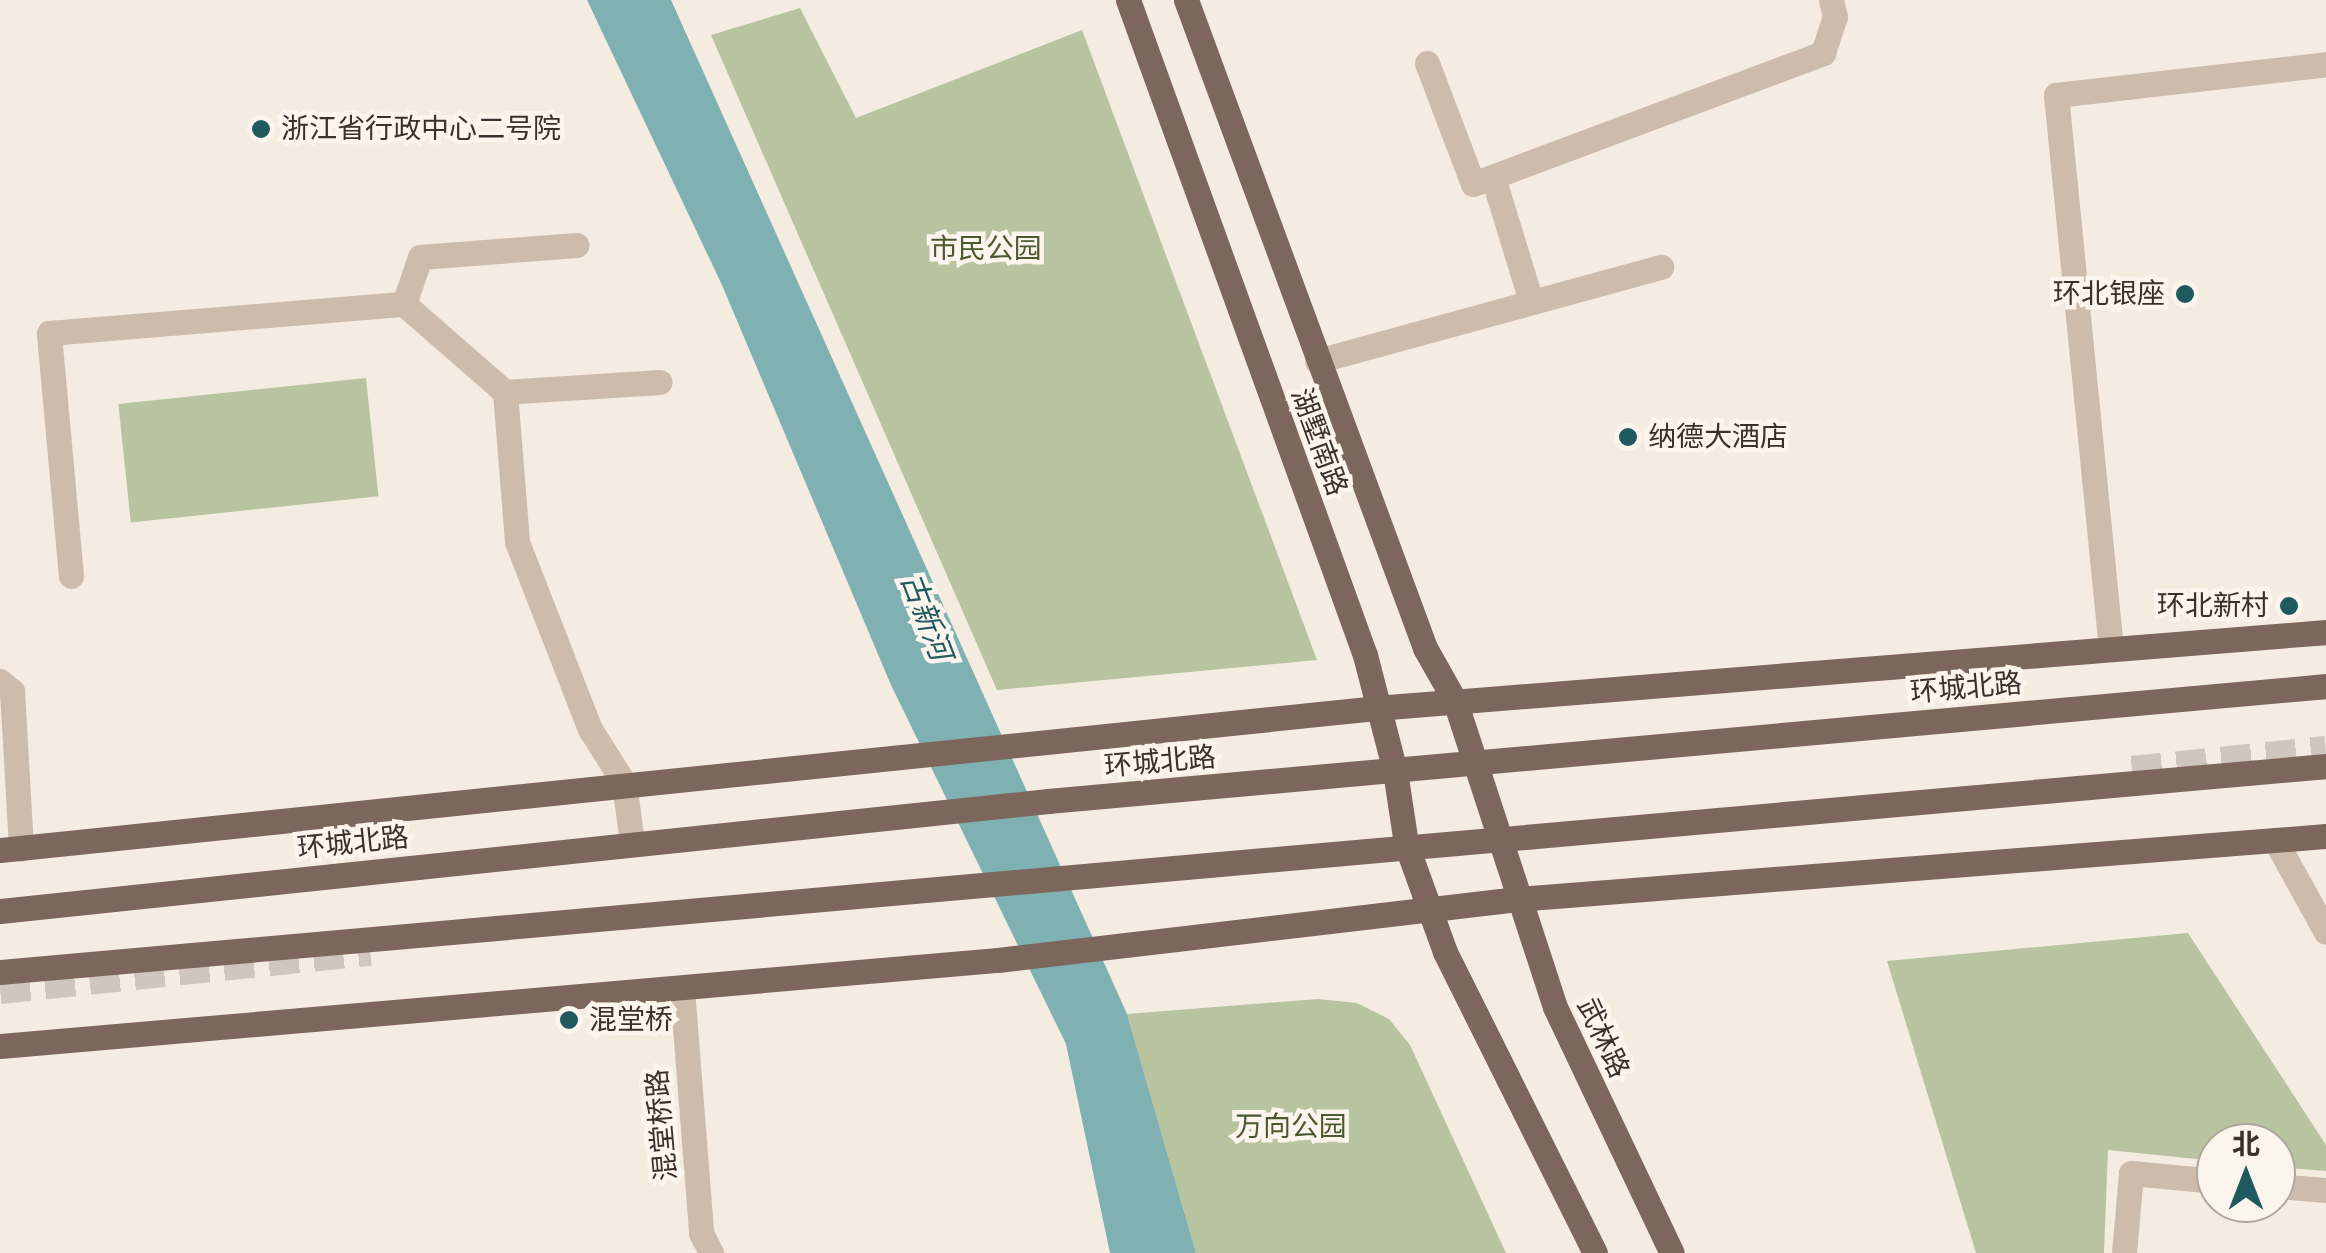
<!DOCTYPE html>
<html>
<head>
<meta charset="utf-8">
<style>
	body { margin:0 }
	#map { position:relative; width:2326px; height:1253px; overflow:hidden; background:#f4ebe1; font-family:"Nunito Sans","Noto Sans SC",sans-serif }
	div>[style] { position:absolute }
	[style*='--x'] { left:calc(var(--x)*1px); top:calc(var(--y)*1px); width:calc(var(--w)*1px); rotate:calc(var(--a)*1deg) }
	.green>* { inset:0; background:#b8c4a0; transform-origin:0 0 }
	.water>* { inset:0; background:#7fb0b2 }
	.highway-tunnel>* { height:30px; margin-top:-15px; transform-origin:0; background:repeating-linear-gradient(90deg,#cfc6bd 0 30px,transparent 0 45px) }
	.minor>* { height:25px; margin:-12.5px; padding:0 12.5px; transform-origin:12.5px; border-radius:12.5px; background:#cdbbac }
	.major>* { height:25px; margin:-12.5px; padding:0 12.5px; transform-origin:12.5px; border-radius:12.5px; background:#7d675c }
	.dots>* { width:28px; height:28px; translate:-50% -50%; box-sizing:border-box; border:5px solid #fbf5ee; border-radius:50% }
	span { translate:-50% -50%; white-space:nowrap; text-align:center; line-height:1.15; -webkit-text-stroke:9px #fbf5ee; paint-order:stroke }
	.poi-label { font-size:28px; color:#3b302b }
	.left { translate:0 -50%; text-align:left }
	.right { translate:-100% -50%; text-align:right }
	.park-label { font-size:28px; color:#4a5a2e }
	.street-label { font-size:28px; color:#3b302b }
	.water-label { font-size:30px; color:#1f5a5e; font-style:italic }
	.north { position:absolute; left:2196px; top:1123px; width:100px; height:100px; box-sizing:border-box; background:#fbf5ee; border:2px solid #aea6a0; border-radius:50%; rotate:0deg; font-size:28px; font-weight:700; line-height:40px; text-align:center; color:#3b302b }
	.north::after { content:''; display:block; margin:auto; width:35px; height:45px; background:#1f5a5e; clip-path:polygon(50% 0,100% 100%,50% 72%,0 100%) }
</style>
</head>
<body>
<div id="map">
	<div class="green">
		<i style="clip-path:polygon(800px 8px,856px 118px,1082px 30px,1317px 660px,997px 690px,711px 35px)"></i>
		<i style="left:366px;top:378px;width:119px;height:249px;rotate:84deg"></i>
		<i style="clip-path:polygon(2188px 933px,2326px 1145px,2326px 1171px,2276px 1167px,2276px 1143px,2216px 1143px,2216px 1161px,2108px 1150px,2104px 1253px,1976px 1253px,1887px 961px)"></i>
		<i style="clip-path:polygon(1318px 999px,1357px 1003px,1389px 1019px,1410px 1045px,1506px 1253px,1196px 1253px,1127px 1014px)"></i>
	</div>
	<div class="water">
		<i style="clip-path:polygon(587px 0,671px 0,1127px 1014px,1196px 1253px,1110px 1253px,1066px 1044px,891px 685px,722px 285px)"></i>
	</div>
	<div class="highway-tunnel">
		<i style="--x:2132;--y:771;--w:195;--a:-5.9"></i>
		<i style="--x:0;--y:989;--w:372;--a:-5.9"></i>
	</div>
	<div class="minor">
		<i style="--x:1427;--y:63;--w:129;--a:69.2"></i>
		<i style="--x:1473;--y:184;--w:374;--a:-20.5"></i>
		<i style="--x:1823;--y:53;--w:38;--a:-72"></i>
		<i style="--x:1835;--y:17;--w:17;--a:-103"></i>
		<i style="--x:1493;--y:177;--w:127;--a:73"></i>
		<i style="--x:404;--y:304;--w:50;--a:-71.2"></i>
		<i style="--x:420;--y:257;--w:157;--a:-4.4"></i>
		<i style="--x:1317;--y:361;--w:357;--a:-15.3"></i>
		<i style="--x:505;--y:392;--w:155;--a:-3.7"></i>
		<i style="--x:71;--y:576;--w:244;--a:-95.2"></i>
		<i style="--x:49;--y:333;--w:356;--a:-4.7"></i>
		<i style="--x:404;--y:304;--w:134;--a:41.1"></i>
		<i style="--x:505;--y:392;--w:150;--a:85.4"></i>
		<i style="--x:517;--y:542;--w:201;--a:68.7"></i>
		<i style="--x:590;--y:729;--w:64;--a:57.8"></i>
		<i style="--x:624;--y:783;--w:60;--a:82.3"></i>
		<i style="--x:2111;--y:649;--w:557;--a:-95.67"></i>
		<i style="--x:2056;--y:95;--w:272;--a:-6.5"></i>
		<i style="--x:0;--y:681;--w:16;--a:40"></i>
		<i style="--x:12;--y:691;--w:158;--a:86.7"></i>
		<i style="--x:2275;--y:840;--w:105;--a:61"></i>
		<i style="--x:682;--y:989;--w:245;--a:85.5"></i>
		<i style="--x:701;--y:1233;--w:22;--a:63"></i>
		<i style="--x:2276;--y:1186;--w:50;--a:4.6"></i>
		<i style="--x:2124;--y:1253;--w:80;--a:-85"></i>
		<i style="--x:2131;--y:1173;--w:85;--a:5.4"></i>
	</div>
	<div class="major">
		<i style="--x:1128;--y:0;--w:697;--a:70.11"></i>
		<i style="--x:1365;--y:655;--w:120;--a:75.5"></i>
		<i style="--x:1395;--y:771;--w:74;--a:81.4"></i>
		<i style="--x:1406;--y:844;--w:115;--a:70.1"></i>
		<i style="--x:1445;--y:952;--w:336;--a:63.5"></i>
		<i style="--x:1186;--y:0;--w:691;--a:69.75"></i>
		<i style="--x:1425;--y:648;--w:61;--a:60.5"></i>
		<i style="--x:1455;--y:701;--w:322;--a:71.9"></i>
		<i style="--x:1555;--y:1007;--w:272;--a:64.6"></i>
		<i style="--x:0;--y:850;--w:1383;--a:-5.89"></i>
		<i style="--x:1376;--y:708;--w:953;--a:-4.57"></i>
		<i style="--x:0;--y:911;--w:1054;--a:-5.99"></i>
		<i style="--x:1048;--y:801;--w:1283;--a:-5.14"></i>
		<i style="--x:0;--y:972;--w:2335;--a:-5.06"></i>
		<i style="--x:0;--y:1046;--w:1002;--a:-4.93"></i>
		<i style="--x:998;--y:960;--w:523;--a:-6.7"></i>
		<i style="--x:1517;--y:899;--w:811;--a:-4.45"></i>
	</div>
	<div class="dots">
		<i style="left:261px;top:129px;background:#1f5a5e"></i>
		<i style="left:2185px;top:294px;background:#1f5a5e"></i>
		<i style="left:1628px;top:437px;background:#1f5a5e"></i>
		<i style="left:2289px;top:606px;background:#1f5a5e"></i>
		<i style="left:569px;top:1020px;background:#1f5a5e"></i>
	</div>
	<div class="poi-label">
		<span class="left" style="left:281px;top:129px">浙江省行政中心二号院</span>
		<span class="right" style="left:2165px;top:294px">环北银座</span>
		<span class="left" style="left:1648px;top:437px">纳德大酒店</span>
		<span class="right" style="left:2269px;top:606px">环北新村</span>
		<span class="left" style="left:589px;top:1020px">混堂桥</span>
	</div>
	<div class="park-label">
		<span style="left:986px;top:249px">市民公园</span>
		<span style="left:1291px;top:1127px">万向公园</span>
	</div>
	<div class="street-label">
		<span style="left:1319px;top:442px;rotate:70deg">湖墅南路</span>
		<span style="left:1966px;top:688px;rotate:-5deg">环城北路</span>
		<span style="left:1160px;top:762px;rotate:-5deg">环城北路</span>
		<span style="left:353px;top:843px;rotate:-6deg">环城北路</span>
		<span style="left:1603px;top:1038px;rotate:65deg">武林路</span>
		<span style="left:662px;top:1125px;rotate:-95deg">混堂桥路</span>
	</div>
	<div class="water-label">
		<span style="left:925px;top:617px;rotate:69deg">古新河</span>
	</div>
	<div class="north">北</div>
</div>
</body>
</html>
